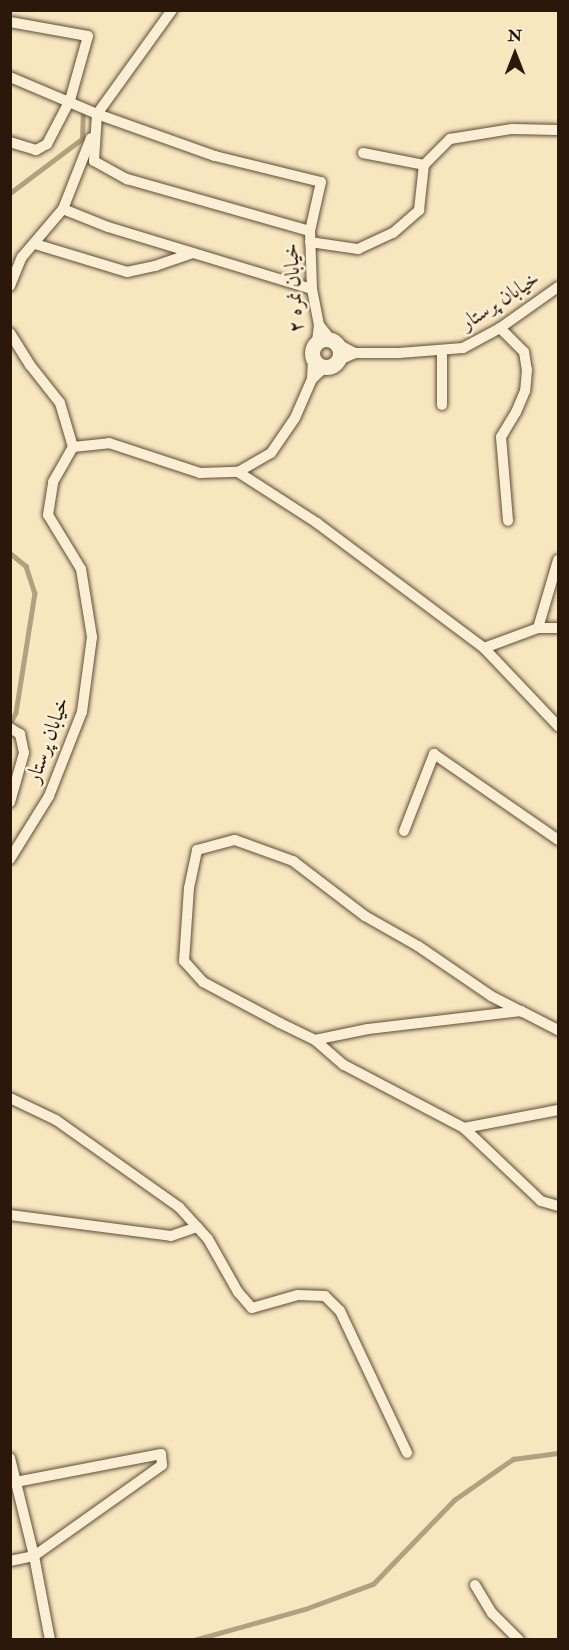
<!DOCTYPE html>
<html>
<head>
<meta charset="utf-8">
<style>
	body { margin:0 }
	#map { position:relative; width:569px; height:1650px; overflow:hidden; background:#f8e6be; font-family:"IM FELL Double Pica",Amiri,serif }
	div>[style] { position:absolute }
	[style*='--x'] { left:calc(var(--x)*1px); top:calc(var(--y)*1px); width:calc(var(--w)*1px); rotate:calc(var(--a)*1deg) }
	.stream>* { height:4.5px; margin:-2.25px; padding:0 2.25px; transform-origin:2.25px; border-radius:2.25px; background:#b3a081 }
	.roads { filter:drop-shadow(0 0 2px #5f4c37) drop-shadow(0 0 2px #5f4c37) }
	.street>* { height:10px; margin:-5px; padding:0 5px; transform-origin:5px; border-radius:5px; background:#faefd5 }
	.secondary>* { height:15px; margin:-7.5px; padding:0 7.5px; transform-origin:7.5px; border-radius:7.5px; background:#faefd5 }
	.secondary>.ring { margin:-7.5px; padding:0; box-sizing:content-box; background:none; border:15px solid #faefd5; border-radius:50% }
	span { translate:-50% -50%; white-space:nowrap; text-align:center; line-height:1.15; -webkit-text-stroke:5px #faefd5; paint-order:stroke }
	.street-label { font-size:21px; color:#2c180a }
	.frame { position:absolute; inset:0; border:12px solid #2c180a; pointer-events:none }
	.north { position:absolute; left:485px; top:24px; width:60px; height:60px; -webkit-text-stroke:4px #faefd5; paint-order:stroke; rotate:0deg; font-size:16px; font-weight:700; line-height:24px; text-align:center; color:#2c180a }
	.north::after { content:''; display:block; margin:auto; width:21px; height:27px; background:#2c180a; clip-path:polygon(50% 0,100% 100%,50% 72%,0 100%) }
</style>
</head>
<body>
<div id="map">
	<div class="stream">
		<i style="--x:10;--y:193;--w:90;--a:-36.9"></i>
		<i style="--x:82;--y:139;--w:25;--a:-88"></i>
		<i style="--x:10;--y:553;--w:21;--a:39"></i>
		<i style="--x:26;--y:566;--w:28;--a:72"></i>
		<i style="--x:35;--y:593;--w:121;--a:99"></i>
		<i style="--x:16;--y:713;--w:13;--a:119"></i>
		<i style="--x:194;--y:1640;--w:115;--a:-15.6"></i>
		<i style="--x:305;--y:1609;--w:72;--a:-20.2"></i>
		<i style="--x:373;--y:1584;--w:117;--a:-46"></i>
		<i style="--x:454;--y:1500;--w:72;--a:-34.8"></i>
		<i style="--x:513;--y:1459;--w:45;--a:-7.6"></i>
	</div>
	<div class="roads">
		<div class="street">
			<i style="--x:172;--y:10;--w:128;--a:125.8"></i>
			<i style="--x:97;--y:114;--w:47;--a:93.7"></i>
			<i style="--x:94;--y:161;--w:38;--a:29"></i>
			<i style="--x:127;--y:179;--w:190;--a:15.9"></i>
			<i style="--x:10;--y:22;--w:79;--a:10.2"></i>
			<i style="--x:88;--y:36;--w:66;--a:105.7"></i>
			<i style="--x:70;--y:100;--w:50;--a:117.6"></i>
			<i style="--x:47;--y:144;--w:13;--a:151"></i>
			<i style="--x:36;--y:150;--w:27;--a:-163"></i>
			<i style="--x:10;--y:77;--w:95;--a:23"></i>
			<i style="--x:97;--y:114;--w:125;--a:19.6"></i>
			<i style="--x:215;--y:156;--w:109;--a:13.8"></i>
			<i style="--x:321;--y:182;--w:50;--a:102.7"></i>
			<i style="--x:310;--y:231;--w:58;--a:88"></i>
			<i style="--x:312;--y:289;--w:37;--a:79"></i>
			<i style="--x:319;--y:325;--w:17;--a:97"></i>
			<i style="--x:363;--y:153;--w:62;--a:11.1"></i>
			<i style="--x:424;--y:165;--w:37;--a:-45"></i>
			<i style="--x:450;--y:139;--w:63;--a:-9.2"></i>
			<i style="--x:512;--y:129;--w:46;--a:1.2"></i>
			<i style="--x:63;--y:209;--w:48;--a:21.8"></i>
			<i style="--x:108;--y:227;--w:213;--a:16.9"></i>
			<i style="--x:310;--y:242;--w:49;--a:8.3"></i>
			<i style="--x:358;--y:249;--w:38;--a:-25"></i>
			<i style="--x:393;--y:233;--w:35;--a:-41"></i>
			<i style="--x:419;--y:210;--w:45;--a:-83.7"></i>
			<i style="--x:35;--y:244;--w:96;--a:16.9"></i>
			<i style="--x:127;--y:272;--w:29;--a:-12"></i>
			<i style="--x:155;--y:266;--w:39;--a:-19"></i>
			<i style="--x:10;--y:286;--w:31;--a:-68"></i>
			<i style="--x:22;--y:257;--w:63;--a:-49.5"></i>
			<i style="--x:63;--y:209;--w:76;--a:-68.5"></i>
			<i style="--x:319;--y:325;--w:21;--a:51"></i>
			<i style="--x:332;--y:341;--w:26;--a:28"></i>
			<i style="--x:500;--y:328;--w:34;--a:45"></i>
			<i style="--x:524;--y:352;--w:18;--a:81"></i>
			<i style="--x:527;--y:370;--w:21;--a:95"></i>
			<i style="--x:525;--y:391;--w:23;--a:113"></i>
			<i style="--x:516;--y:412;--w:29;--a:121"></i>
			<i style="--x:501;--y:437;--w:84;--a:85.2"></i>
			<i style="--x:10;--y:333;--w:38;--a:58"></i>
			<i style="--x:30;--y:365;--w:48;--a:51.7"></i>
			<i style="--x:60;--y:403;--w:46;--a:73.5"></i>
			<i style="--x:337;--y:361;--w:20;--a:-24"></i>
			<i style="--x:355;--y:353;--w:44;--a:0"></i>
			<i style="--x:399;--y:353;--w:64;--a:-4.5"></i>
			<i style="--x:463;--y:348;--w:42;--a:-28.4"></i>
			<i style="--x:500;--y:328;--w:71;--a:-35.3"></i>
			<i style="--x:312;--y:379;--w:21;--a:-87"></i>
			<i style="--x:442;--y:405;--w:55;--a:-90"></i>
			<i style="--x:238;--y:472;--w:94;--a:32.8"></i>
			<i style="--x:317;--y:523;--w:209;--a:36.8"></i>
			<i style="--x:484;--y:648;--w:108;--a:46.5"></i>
			<i style="--x:538;--y:628;--w:20;--a:0"></i>
			<i style="--x:484;--y:648;--w:58;--a:-20.3"></i>
			<i style="--x:538;--y:628;--w:71;--a:-73.6"></i>
			<i style="--x:10;--y:728;--w:12;--a:31"></i>
			<i style="--x:20;--y:734;--w:19;--a:78"></i>
			<i style="--x:24;--y:753;--w:51;--a:105.9"></i>
			<i style="--x:404;--y:831;--w:83;--a:-68.7"></i>
			<i style="--x:434;--y:754;--w:151;--a:34.7"></i>
			<i style="--x:10;--y:859;--w:74;--a:-58.2"></i>
			<i style="--x:49;--y:796;--w:90;--a:-68.6"></i>
			<i style="--x:82;--y:712;--w:76;--a:-82.4"></i>
			<i style="--x:92;--y:637;--w:69;--a:-99.2"></i>
			<i style="--x:81;--y:569;--w:63;--a:-121.4"></i>
			<i style="--x:48;--y:515;--w:33;--a:-81"></i>
			<i style="--x:53;--y:482;--w:40;--a:-60.3"></i>
			<i style="--x:73;--y:447;--w:36;--a:-6"></i>
			<i style="--x:109;--y:443;--w:96;--a:18.2"></i>
			<i style="--x:200;--y:473;--w:38;--a:-2"></i>
			<i style="--x:238;--y:472;--w:38;--a:-30"></i>
			<i style="--x:271;--y:453;--w:42;--a:-55.6"></i>
			<i style="--x:295;--y:418;--w:43;--a:-66.4"></i>
			<i style="--x:312;--y:379;--w:18;--a:-43"></i>
			<i style="--x:521;--y:1011;--w:154;--a:173.3"></i>
			<i style="--x:368;--y:1029;--w:54;--a:168.3"></i>
			<i style="--x:315;--y:1040;--w:39;--a:-154"></i>
			<i style="--x:280;--y:1023;--w:87;--a:-152"></i>
			<i style="--x:203;--y:982;--w:28;--a:-132"></i>
			<i style="--x:184;--y:961;--w:73;--a:-86.1"></i>
			<i style="--x:189;--y:888;--w:39;--a:-78"></i>
			<i style="--x:197;--y:850;--w:39;--a:-15"></i>
			<i style="--x:235;--y:840;--w:62;--a:19.9"></i>
			<i style="--x:293;--y:861;--w:91;--a:37.4"></i>
			<i style="--x:365;--y:916;--w:61;--a:29.5"></i>
			<i style="--x:418;--y:946;--w:88;--a:34.4"></i>
			<i style="--x:491;--y:996;--w:34;--a:27"></i>
			<i style="--x:521;--y:1011;--w:42;--a:27.2"></i>
			<i style="--x:315;--y:1040;--w:38;--a:41"></i>
			<i style="--x:344;--y:1065;--w:136;--a:27.7"></i>
			<i style="--x:464;--y:1128;--w:106;--a:43.5"></i>
			<i style="--x:541;--y:1201;--w:18;--a:16"></i>
			<i style="--x:10;--y:1098;--w:51;--a:25.6"></i>
			<i style="--x:56;--y:1120;--w:151;--a:35.3"></i>
			<i style="--x:179;--y:1207;--w:43;--a:47.8"></i>
			<i style="--x:208;--y:1239;--w:61;--a:60.5"></i>
			<i style="--x:238;--y:1292;--w:21;--a:49"></i>
			<i style="--x:252;--y:1308;--w:48;--a:-15.8"></i>
			<i style="--x:298;--y:1295;--w:27;--a:2"></i>
			<i style="--x:325;--y:1296;--w:21;--a:45"></i>
			<i style="--x:340;--y:1311;--w:157;--a:64.7"></i>
			<i style="--x:464;--y:1128;--w:96;--a:-10.8"></i>
			<i style="--x:10;--y:1215;--w:162;--a:7.4"></i>
			<i style="--x:171;--y:1236;--w:28;--a:-19"></i>
			<i style="--x:10;--y:1458;--w:101;--a:76.2"></i>
			<i style="--x:34;--y:1556;--w:86;--a:79.2"></i>
			<i style="--x:10;--y:1561;--w:25;--a:-12"></i>
			<i style="--x:34;--y:1556;--w:157;--a:-35.4"></i>
			<i style="--x:162;--y:1465;--w:11;--a:-95"></i>
			<i style="--x:161;--y:1454;--w:148;--a:169.1"></i>
			<i style="--x:475;--y:1585;--w:33;--a:59"></i>
			<i style="--x:492;--y:1613;--w:38;--a:45"></i>
		</div>
		<div class="secondary">
			<i class="ring" style="left:312px;top:339px;width:13px;height:13px"></i>
		</div>
	</div>
	<div class="street-label">
		<span style="left:294px;top:288px;rotate:-94deg">خیابان نمره ۲</span>
		<span style="left:500px;top:301px;rotate:-33deg">خیابان پرستار</span>
		<span style="left:48px;top:740px;rotate:-70deg">خیابان پرستار</span>
	</div>
	<div class="frame"></div>
	<div class="north">N</div>
</div>
</body>
</html>
